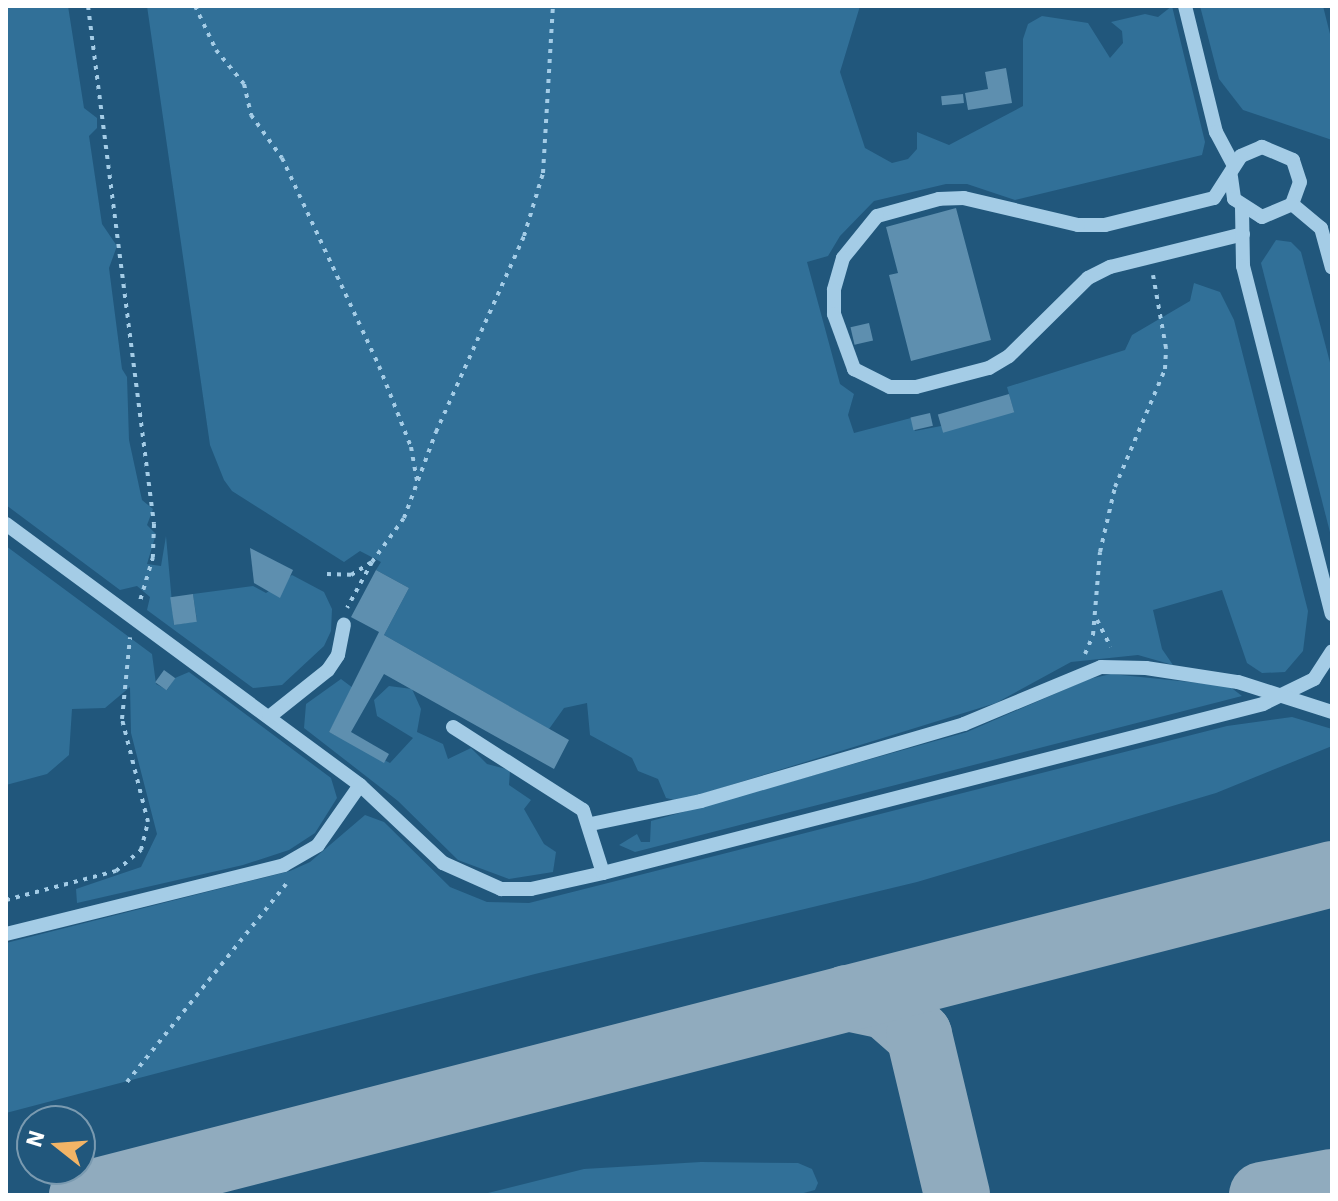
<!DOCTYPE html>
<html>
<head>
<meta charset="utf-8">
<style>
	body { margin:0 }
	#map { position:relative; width:1338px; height:1201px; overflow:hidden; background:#21577c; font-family:"IBM Plex Sans",sans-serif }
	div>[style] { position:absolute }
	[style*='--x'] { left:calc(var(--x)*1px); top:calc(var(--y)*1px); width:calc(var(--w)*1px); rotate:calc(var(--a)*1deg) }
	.green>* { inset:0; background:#317098 }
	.taxiway>* { height:66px; margin:-33px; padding:0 33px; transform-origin:33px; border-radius:33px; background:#90abbe }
	.building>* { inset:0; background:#5e8faf; transform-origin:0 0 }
	.path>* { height:4px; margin-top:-2px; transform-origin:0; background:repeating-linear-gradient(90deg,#a4cce6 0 4px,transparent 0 10px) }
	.minor>* { height:14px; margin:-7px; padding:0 7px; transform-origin:7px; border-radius:7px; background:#a4cce6 }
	span { translate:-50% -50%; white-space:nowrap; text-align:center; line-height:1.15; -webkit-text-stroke:8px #21577c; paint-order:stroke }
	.frame { position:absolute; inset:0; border:8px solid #fff; pointer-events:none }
	.north { position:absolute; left:16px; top:1105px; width:80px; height:80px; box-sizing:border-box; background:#21577c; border:2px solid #7a9ab0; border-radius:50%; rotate:287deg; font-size:22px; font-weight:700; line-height:32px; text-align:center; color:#fff }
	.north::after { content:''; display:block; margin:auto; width:28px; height:36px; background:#f2b466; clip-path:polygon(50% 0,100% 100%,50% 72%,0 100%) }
</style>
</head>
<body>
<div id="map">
	<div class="green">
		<i style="clip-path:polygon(6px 6px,68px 6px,84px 108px,97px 118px,97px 128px,89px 136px,102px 224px,117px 246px,109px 268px,122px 369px,127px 377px,129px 440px,142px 500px,153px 509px,147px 525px,156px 534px,147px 564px,161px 566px,166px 536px,174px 625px,197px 621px,193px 594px,253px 586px,266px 593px,292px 575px,324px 592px,332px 609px,331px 631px,324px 646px,282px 685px,253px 688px,147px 610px,150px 597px,137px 586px,120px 590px,6px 505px)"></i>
		<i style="clip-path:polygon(147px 6px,860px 6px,840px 72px,865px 148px,892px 163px,908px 159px,917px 149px,917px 132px,949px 145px,1023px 106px,1023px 39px,1028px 24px,1042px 16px,1088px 23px,1110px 58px,1123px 43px,1122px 31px,1111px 22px,1145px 14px,1158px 17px,1172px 6px,1205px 142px,1202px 155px,1015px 200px,967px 184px,946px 184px,874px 201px,840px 236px,828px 256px,807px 262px,840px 384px,854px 394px,848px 415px,854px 433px,911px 418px,915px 431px,1014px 412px,1007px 387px,1125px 350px,1132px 335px,1190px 301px,1194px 283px,1220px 292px,1234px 320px,1308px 611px,1303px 651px,1285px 672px,1262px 673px,1247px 663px,1222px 590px,1153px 610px,1162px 649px,1173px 665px,1138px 655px,1071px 662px,996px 703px,679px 801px,666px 798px,658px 779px,638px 771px,632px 758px,590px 735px,587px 703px,564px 708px,549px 729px,384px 635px,409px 588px,376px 570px,381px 562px,360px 551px,344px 562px,232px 491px,224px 480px,210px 445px)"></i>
		<i style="clip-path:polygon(1200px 6px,1323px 6px,1332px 42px,1332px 140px,1243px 110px,1219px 79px)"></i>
		<i style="clip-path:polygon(1276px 240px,1291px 242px,1301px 252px,1332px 370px,1332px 540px,1261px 263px)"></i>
		<i style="clip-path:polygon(6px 546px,152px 654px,156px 684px,167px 690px,175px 678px,189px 672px,331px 778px,337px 798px,315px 833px,289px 850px,243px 865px,77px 903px,76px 889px,141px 867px,157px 834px,131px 733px,130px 687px,105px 708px,72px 709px,69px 755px,47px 774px,6px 785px)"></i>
		<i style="clip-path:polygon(1111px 674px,1229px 686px,1242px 696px,635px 852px,619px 845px,637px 834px,641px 842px,650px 842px,651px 821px,967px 732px,1089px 679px)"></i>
		<i style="clip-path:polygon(341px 679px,353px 688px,329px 732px,390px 763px,413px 738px,377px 716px,374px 700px,389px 686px,412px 689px,421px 709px,417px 732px,443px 744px,448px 759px,471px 748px,487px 764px,510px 770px,509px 785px,531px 800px,524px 809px,544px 844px,556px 852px,553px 872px,509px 879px,458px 860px,398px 801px,304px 728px,306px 704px)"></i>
		<i style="clip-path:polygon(1292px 717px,1332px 729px,1332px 746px,1216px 793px,917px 882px,535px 974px,6px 1113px,6px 943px,290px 871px,310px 862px,365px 815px,384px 822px,450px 887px,487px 902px,529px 903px,1227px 726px)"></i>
		<i style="clip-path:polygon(701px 1162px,798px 1163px,812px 1169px,818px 1183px,815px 1190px,796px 1195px,480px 1195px,584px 1169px)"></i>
	</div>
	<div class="taxiway">
		<i style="--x:847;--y:998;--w:40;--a:12"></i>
		<i style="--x:886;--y:1006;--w:44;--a:41.3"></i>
		<i style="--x:919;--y:1035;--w:164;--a:76.6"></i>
		<i style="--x:82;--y:1195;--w:1291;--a:-14.4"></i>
		<i style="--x:1262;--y:1195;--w:71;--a:-10.5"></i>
	</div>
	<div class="building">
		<i style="clip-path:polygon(1006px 68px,1012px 103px,968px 110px,965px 93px,988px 89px,985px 72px)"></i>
		<i style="left:963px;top:94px;width:9px;height:22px;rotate:84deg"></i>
		<i style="clip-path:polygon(956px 208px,991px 340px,911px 361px,889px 275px,898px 273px,886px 227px)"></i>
		<i style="left:869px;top:323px;width:18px;height:19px;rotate:77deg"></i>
		<i style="left:1009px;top:394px;width:19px;height:74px;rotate:74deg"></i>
		<i style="left:930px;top:413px;width:13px;height:20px;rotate:77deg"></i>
		<i style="clip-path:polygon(250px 548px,293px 570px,280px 598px,254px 583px)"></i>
		<i style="clip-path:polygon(376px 570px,409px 588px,384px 635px,569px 740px,554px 769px,384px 674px,351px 732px,389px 754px,384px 763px,329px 732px,379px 632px,351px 617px)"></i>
		<i style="left:193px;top:594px;width:28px;height:23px;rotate:82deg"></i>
		<i style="left:164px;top:670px;width:14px;height:15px;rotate:36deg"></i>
	</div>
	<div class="path">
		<i style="--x:88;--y:6;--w:522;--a:82.74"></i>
		<i style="--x:154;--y:524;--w:33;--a:92"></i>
		<i style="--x:153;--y:557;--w:46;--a:106.5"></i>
		<i style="--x:195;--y:6;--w:49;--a:64.5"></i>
		<i style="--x:216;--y:50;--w:44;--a:50.5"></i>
		<i style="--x:244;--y:84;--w:32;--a:77"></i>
		<i style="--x:251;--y:115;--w:53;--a:54.2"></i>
		<i style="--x:282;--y:158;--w:230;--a:65"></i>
		<i style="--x:379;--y:366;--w:87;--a:68.4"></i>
		<i style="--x:411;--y:447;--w:35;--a:80"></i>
		<i style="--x:927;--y:6;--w:13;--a:0"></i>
		<i style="--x:372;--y:562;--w:54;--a:-54"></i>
		<i style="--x:404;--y:518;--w:92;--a:-69.6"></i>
		<i style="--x:436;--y:432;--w:215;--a:-65.8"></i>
		<i style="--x:524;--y:236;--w:66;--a:-73.2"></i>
		<i style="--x:543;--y:173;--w:167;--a:-86.6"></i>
		<i style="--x:327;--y:574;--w:24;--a:2"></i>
		<i style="--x:351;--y:575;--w:25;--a:-32"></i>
		<i style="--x:372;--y:562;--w:52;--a:118.5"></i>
		<i style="--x:1097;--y:620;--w:30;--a:63"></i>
		<i style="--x:1085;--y:654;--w:21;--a:-67"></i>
		<i style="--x:1093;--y:635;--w:83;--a:-85.2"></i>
		<i style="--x:1100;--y:552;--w:67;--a:-77"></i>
		<i style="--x:1115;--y:487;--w:128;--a:-67"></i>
		<i style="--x:1165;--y:369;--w:21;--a:-87"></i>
		<i style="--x:1166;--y:348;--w:74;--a:-100.1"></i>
		<i style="--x:6;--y:900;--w:114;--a:-14.8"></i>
		<i style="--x:116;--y:871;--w:33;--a:-40"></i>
		<i style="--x:141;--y:850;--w:29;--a:-76"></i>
		<i style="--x:148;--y:822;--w:106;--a:-104.2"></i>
		<i style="--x:122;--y:719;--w:82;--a:-84.4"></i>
		<i style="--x:127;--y:1082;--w:254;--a:-51.2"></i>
	</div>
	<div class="minor">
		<i style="--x:1185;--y:6;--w:130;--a:76.2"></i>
		<i style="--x:1216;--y:132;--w:38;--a:62"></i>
		<i style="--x:1231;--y:177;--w:22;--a:82"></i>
		<i style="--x:1234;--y:199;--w:33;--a:33"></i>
		<i style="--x:1262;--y:217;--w:33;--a:-23"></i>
		<i style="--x:1292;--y:204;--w:23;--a:-70"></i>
		<i style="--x:1300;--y:182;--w:23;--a:-108"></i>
		<i style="--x:1293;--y:160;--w:34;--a:-157"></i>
		<i style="--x:1262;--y:147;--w:23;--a:157"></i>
		<i style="--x:1241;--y:156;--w:50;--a:122.7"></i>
		<i style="--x:1214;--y:198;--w:112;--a:166.1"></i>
		<i style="--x:1105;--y:225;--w:27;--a:180"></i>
		<i style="--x:1078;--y:225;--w:117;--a:-166.7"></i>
		<i style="--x:964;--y:198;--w:25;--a:178"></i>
		<i style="--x:939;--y:199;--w:64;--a:164.7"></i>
		<i style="--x:877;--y:216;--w:54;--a:129"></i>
		<i style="--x:843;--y:258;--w:33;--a:106"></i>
		<i style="--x:834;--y:290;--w:24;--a:90"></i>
		<i style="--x:834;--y:314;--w:59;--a:70"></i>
		<i style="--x:854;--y:369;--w:40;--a:26.6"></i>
		<i style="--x:890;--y:387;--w:26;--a:0"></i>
		<i style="--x:916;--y:387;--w:75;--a:-14.6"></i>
		<i style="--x:989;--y:368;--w:23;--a:-31"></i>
		<i style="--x:1009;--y:356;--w:111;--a:-44.6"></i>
		<i style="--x:1088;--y:278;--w:25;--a:-27"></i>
		<i style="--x:1110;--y:267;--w:137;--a:-13.9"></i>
		<i style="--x:1292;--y:204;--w:38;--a:40"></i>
		<i style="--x:1321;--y:228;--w:41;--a:74.6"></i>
		<i style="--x:1242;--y:208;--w:58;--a:89"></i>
		<i style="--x:1243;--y:266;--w:359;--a:75.7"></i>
		<i style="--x:6;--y:524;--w:440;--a:36.4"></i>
		<i style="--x:360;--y:785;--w:114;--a:43.2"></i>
		<i style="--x:443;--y:863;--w:64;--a:24.1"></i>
		<i style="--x:501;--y:889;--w:30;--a:0"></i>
		<i style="--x:531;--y:889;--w:74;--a:-12.5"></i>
		<i style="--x:603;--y:873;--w:681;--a:-14.36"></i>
		<i style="--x:1263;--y:704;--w:57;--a:-26.1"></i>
		<i style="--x:1314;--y:679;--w:33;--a:-57"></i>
		<i style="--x:269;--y:717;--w:75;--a:-38.5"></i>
		<i style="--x:328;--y:670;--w:18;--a:-56"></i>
		<i style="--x:338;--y:655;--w:31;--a:-79"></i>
		<i style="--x:453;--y:727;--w:154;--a:32.6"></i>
		<i style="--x:583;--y:810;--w:66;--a:72.4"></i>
		<i style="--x:591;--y:824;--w:112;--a:-11.8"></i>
		<i style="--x:701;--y:801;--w:274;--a:-16.3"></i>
		<i style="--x:964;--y:724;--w:148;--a:-22.6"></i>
		<i style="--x:1101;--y:667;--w:45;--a:1.3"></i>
		<i style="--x:1146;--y:668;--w:93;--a:8.7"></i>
		<i style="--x:1238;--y:682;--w:99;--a:17.7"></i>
		<i style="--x:6;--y:934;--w:286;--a:-13.9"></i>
		<i style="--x:284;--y:865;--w:39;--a:-30"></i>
		<i style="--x:318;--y:845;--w:73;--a:-55"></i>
	</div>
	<div class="frame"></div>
	<div class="north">N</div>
</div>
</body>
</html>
